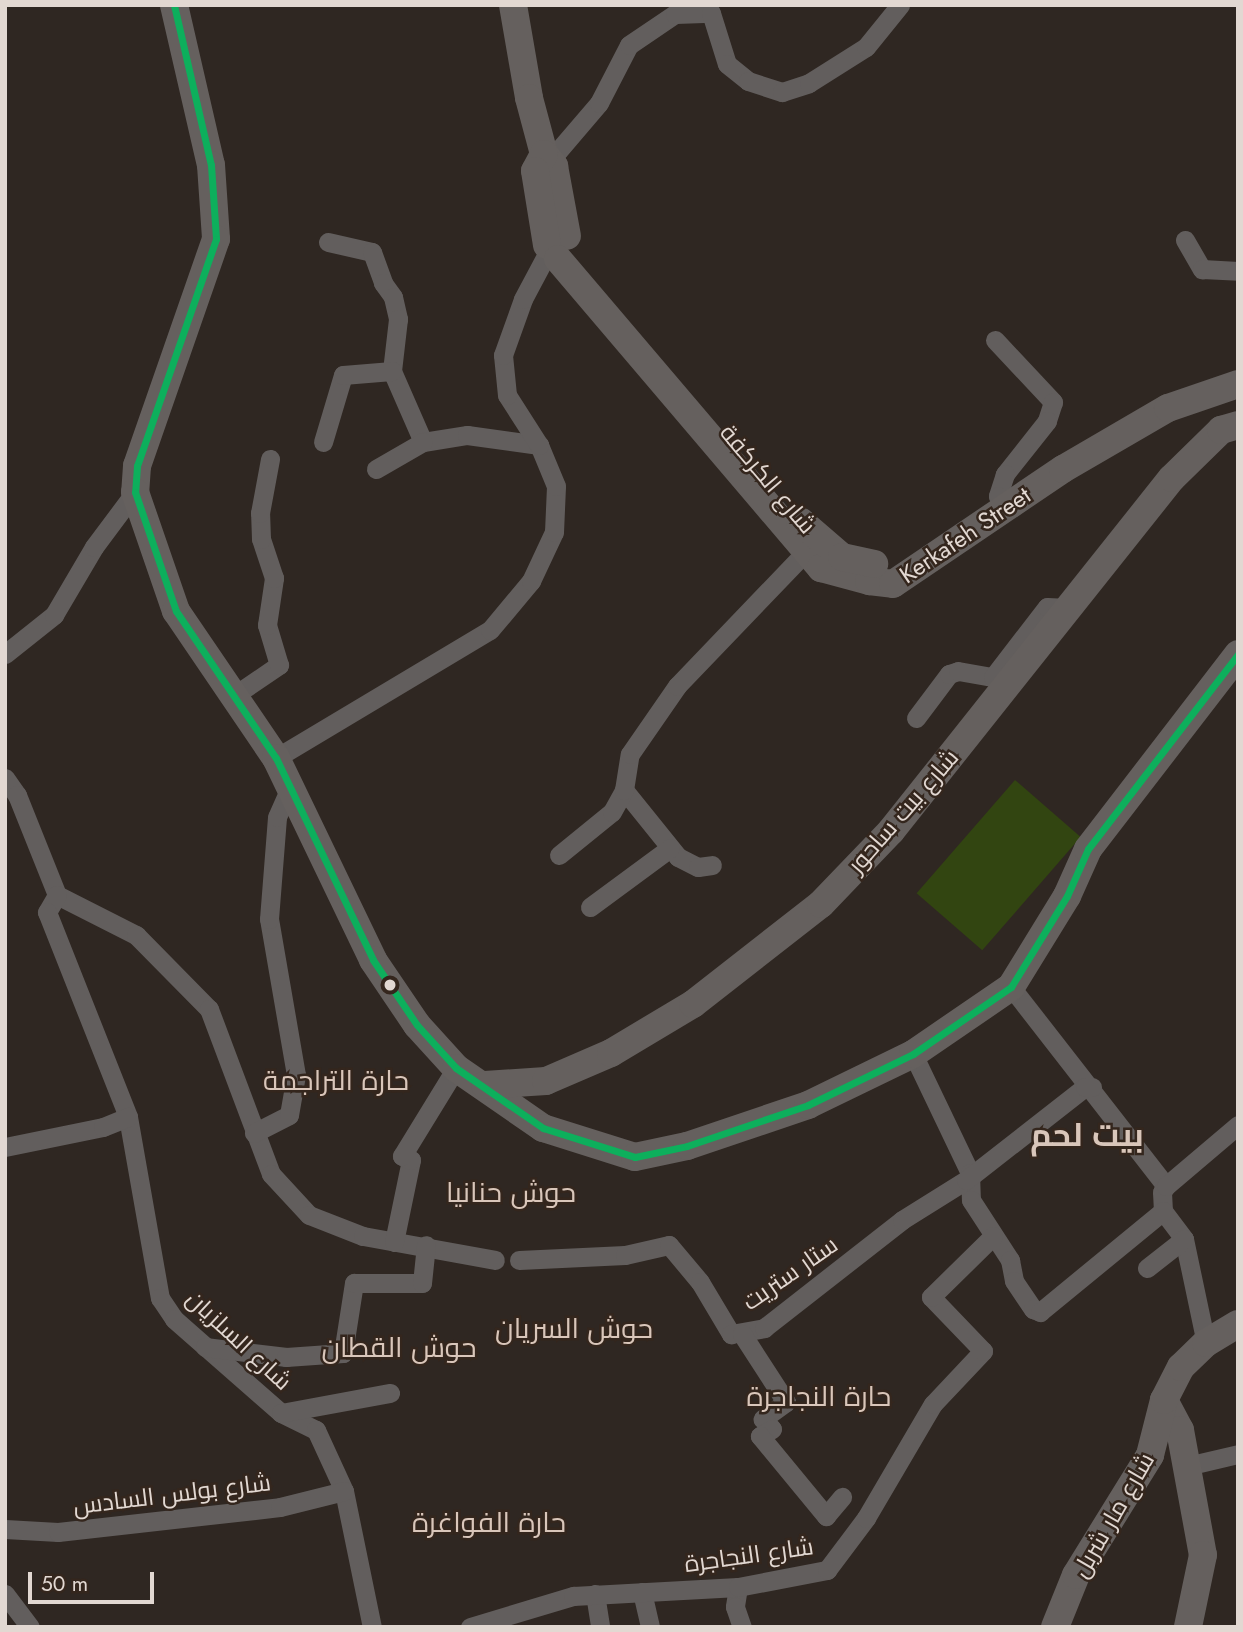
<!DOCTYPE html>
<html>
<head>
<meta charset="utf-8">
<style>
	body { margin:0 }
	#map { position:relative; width:1243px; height:1632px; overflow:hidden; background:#2f2722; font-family:Jost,Cairo,sans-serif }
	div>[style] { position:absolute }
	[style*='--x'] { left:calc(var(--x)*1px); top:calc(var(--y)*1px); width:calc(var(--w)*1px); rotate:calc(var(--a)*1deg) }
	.green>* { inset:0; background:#324511; transform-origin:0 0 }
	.street>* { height:19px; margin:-9.5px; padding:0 9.5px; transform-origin:9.5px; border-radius:9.5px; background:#625e5d }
	.secondary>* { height:28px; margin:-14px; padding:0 14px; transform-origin:14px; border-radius:14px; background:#65605e }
	.bus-1>* { height:7px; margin:-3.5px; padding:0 3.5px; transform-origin:3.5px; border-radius:3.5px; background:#0daf5c }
	.dots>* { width:19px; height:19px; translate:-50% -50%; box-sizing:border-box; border:4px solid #34261d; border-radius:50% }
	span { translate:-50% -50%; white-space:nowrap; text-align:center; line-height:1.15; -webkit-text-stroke:5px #34261d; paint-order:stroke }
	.street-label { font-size:24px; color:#e2d8d2 }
	.quarter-label { font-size:28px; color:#d9c6ba }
	.district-label { font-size:32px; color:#d9c6ba; font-weight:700 }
	.frame { position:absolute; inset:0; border:7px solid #e2d8d2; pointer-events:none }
	.scale { position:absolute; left:28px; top:1572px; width:126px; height:32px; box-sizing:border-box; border:4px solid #e2d8d2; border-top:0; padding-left:9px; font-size:21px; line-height:24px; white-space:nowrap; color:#e2d8d2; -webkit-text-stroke:5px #34261d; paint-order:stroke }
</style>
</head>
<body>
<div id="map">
	<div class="green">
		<i style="left:1015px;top:780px;width:87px;height:150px;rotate:41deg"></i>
	</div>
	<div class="street">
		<i style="--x:544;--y:154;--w:14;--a:-12"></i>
		<i style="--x:558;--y:151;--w:63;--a:-49.5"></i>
		<i style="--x:599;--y:103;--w:65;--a:-62.7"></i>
		<i style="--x:629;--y:45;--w:55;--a:-34"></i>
		<i style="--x:675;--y:14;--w:36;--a:-2"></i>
		<i style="--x:711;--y:13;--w:53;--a:72.6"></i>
		<i style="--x:727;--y:64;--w:27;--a:39"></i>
		<i style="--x:748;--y:81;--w:36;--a:18"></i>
		<i style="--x:782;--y:92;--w:28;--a:-18"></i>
		<i style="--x:809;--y:83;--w:67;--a:-32.3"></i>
		<i style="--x:866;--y:47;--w:54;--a:-51"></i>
		<i style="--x:1185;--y:240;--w:34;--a:60"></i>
		<i style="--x:1202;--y:269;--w:36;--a:3"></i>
		<i style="--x:328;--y:242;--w:45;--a:12.8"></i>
		<i style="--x:372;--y:252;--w:33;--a:70"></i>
		<i style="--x:383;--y:283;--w:17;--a:54"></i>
		<i style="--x:393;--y:297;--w:23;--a:77"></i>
		<i style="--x:398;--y:319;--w:52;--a:96.6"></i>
		<i style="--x:392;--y:371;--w:77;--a:66.4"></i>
		<i style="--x:423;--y:442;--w:45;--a:-9"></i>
		<i style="--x:467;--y:435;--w:73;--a:7.9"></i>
		<i style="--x:995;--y:340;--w:85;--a:46.9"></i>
		<i style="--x:1053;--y:402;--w:20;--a:108"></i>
		<i style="--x:1047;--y:421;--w:68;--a:128.4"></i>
		<i style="--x:1005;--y:474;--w:23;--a:108"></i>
		<i style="--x:998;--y:496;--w:15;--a:67"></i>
		<i style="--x:323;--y:442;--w:70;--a:-73.4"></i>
		<i style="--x:343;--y:375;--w:49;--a:-4.7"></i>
		<i style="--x:376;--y:469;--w:54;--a:-29.9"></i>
		<i style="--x:5;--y:654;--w:63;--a:-38.5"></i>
		<i style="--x:54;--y:615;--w:79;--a:-59.5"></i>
		<i style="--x:94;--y:547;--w:69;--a:-53.3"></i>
		<i style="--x:232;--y:697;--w:57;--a:-34.2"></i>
		<i style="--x:279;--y:665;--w:42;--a:-106.7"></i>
		<i style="--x:267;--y:625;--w:48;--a:-81.5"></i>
		<i style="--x:274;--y:578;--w:41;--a:-108.4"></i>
		<i style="--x:261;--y:539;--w:26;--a:-92"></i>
		<i style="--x:260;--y:513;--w:55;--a:-79.5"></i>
		<i style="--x:916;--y:718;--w:55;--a:-53.1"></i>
		<i style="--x:949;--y:674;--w:9;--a:-18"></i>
		<i style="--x:958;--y:671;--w:36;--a:10"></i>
		<i style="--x:993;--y:677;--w:88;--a:-52.4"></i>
		<i style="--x:1047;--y:607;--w:21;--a:3"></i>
		<i style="--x:276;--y:758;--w:249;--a:-30.9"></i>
		<i style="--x:490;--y:630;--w:64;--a:-50.1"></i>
		<i style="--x:531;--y:581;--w:54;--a:-64.9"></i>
		<i style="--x:554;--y:532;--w:46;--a:-87.5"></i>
		<i style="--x:556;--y:486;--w:44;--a:-112.5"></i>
		<i style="--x:539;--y:445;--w:59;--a:-122.6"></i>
		<i style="--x:507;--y:395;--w:40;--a:-95.7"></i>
		<i style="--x:503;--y:355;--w:59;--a:-70.3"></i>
		<i style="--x:523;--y:299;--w:53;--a:-62"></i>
		<i style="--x:5;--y:778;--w:21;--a:55"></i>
		<i style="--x:17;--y:795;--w:108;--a:68.2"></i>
		<i style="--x:57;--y:895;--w:89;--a:26.9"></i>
		<i style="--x:136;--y:935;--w:104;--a:45.4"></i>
		<i style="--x:209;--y:1009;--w:176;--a:69.4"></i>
		<i style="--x:271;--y:1174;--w:56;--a:47.2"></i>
		<i style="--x:309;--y:1215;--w:58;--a:21.3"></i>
		<i style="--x:363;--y:1236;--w:134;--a:10.3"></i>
		<i style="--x:624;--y:790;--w:86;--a:51.1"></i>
		<i style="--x:678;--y:857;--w:22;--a:27"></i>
		<i style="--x:698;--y:867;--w:14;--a:-8"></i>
		<i style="--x:559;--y:855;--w:68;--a:-39.1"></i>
		<i style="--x:612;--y:812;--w:25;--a:-61"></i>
		<i style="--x:624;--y:790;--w:36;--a:-81"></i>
		<i style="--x:630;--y:754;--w:83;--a:-55.3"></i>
		<i style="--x:677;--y:686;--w:199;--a:-46.2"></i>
		<i style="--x:57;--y:895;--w:20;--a:120"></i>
		<i style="--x:47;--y:912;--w:220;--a:68.4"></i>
		<i style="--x:128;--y:1117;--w:184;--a:80"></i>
		<i style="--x:160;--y:1298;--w:25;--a:56"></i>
		<i style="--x:174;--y:1319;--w:142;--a:41.3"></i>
		<i style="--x:281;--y:1413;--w:39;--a:26"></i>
		<i style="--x:316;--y:1430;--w:67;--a:65.3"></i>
		<i style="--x:344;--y:1491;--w:139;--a:78.4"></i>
		<i style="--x:590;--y:907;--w:99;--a:-36.4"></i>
		<i style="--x:1011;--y:987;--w:252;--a:52.1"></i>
		<i style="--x:1166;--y:1186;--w:7;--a:124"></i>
		<i style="--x:1162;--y:1192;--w:19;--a:87"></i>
		<i style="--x:1163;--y:1211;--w:35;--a:53"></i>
		<i style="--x:1184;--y:1239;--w:106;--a:78.1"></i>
		<i style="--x:913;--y:1054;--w:132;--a:64.4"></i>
		<i style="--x:970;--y:1173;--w:27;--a:88"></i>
		<i style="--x:971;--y:1200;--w:72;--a:57"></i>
		<i style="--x:1010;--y:1260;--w:21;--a:79"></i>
		<i style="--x:1014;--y:1281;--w:34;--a:56"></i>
		<i style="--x:1033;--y:1309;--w:8;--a:23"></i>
		<i style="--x:1040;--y:1312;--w:159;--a:-39.4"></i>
		<i style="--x:254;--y:1133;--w:39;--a:-27"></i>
		<i style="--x:289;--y:1115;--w:41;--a:-80.1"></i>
		<i style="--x:296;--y:1075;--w:158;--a:-99.8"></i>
		<i style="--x:269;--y:919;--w:102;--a:-85.5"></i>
		<i style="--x:277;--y:817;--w:34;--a:-66"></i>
		<i style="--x:5;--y:1147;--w:100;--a:-11.5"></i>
		<i style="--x:103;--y:1127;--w:27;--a:-22"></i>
		<i style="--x:1166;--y:1186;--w:94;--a:-40.3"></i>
		<i style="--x:394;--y:1242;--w:84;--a:-78.3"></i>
		<i style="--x:411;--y:1160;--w:10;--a:-156"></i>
		<i style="--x:402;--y:1156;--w:103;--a:-58.5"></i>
		<i style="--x:519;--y:1260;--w:106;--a:-2.7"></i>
		<i style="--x:625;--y:1255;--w:45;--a:-12.8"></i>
		<i style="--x:669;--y:1245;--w:48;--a:50"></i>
		<i style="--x:700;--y:1282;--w:61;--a:59.2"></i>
		<i style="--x:731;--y:1334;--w:34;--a:-10"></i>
		<i style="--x:764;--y:1328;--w:175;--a:-38"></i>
		<i style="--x:902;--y:1220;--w:75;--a:-32"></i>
		<i style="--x:966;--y:1180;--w:151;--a:-38"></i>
		<i style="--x:1085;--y:1087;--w:7;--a:0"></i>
		<i style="--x:1147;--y:1268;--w:47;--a:-38.1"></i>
		<i style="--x:742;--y:1334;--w:81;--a:57.1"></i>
		<i style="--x:786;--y:1402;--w:29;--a:144"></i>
		<i style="--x:763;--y:1419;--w:13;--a:48"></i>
		<i style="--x:772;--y:1429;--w:14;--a:150"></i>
		<i style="--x:760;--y:1436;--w:104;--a:50.5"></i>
		<i style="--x:826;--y:1516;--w:25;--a:-50"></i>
		<i style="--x:205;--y:1347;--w:82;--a:7"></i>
		<i style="--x:286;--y:1357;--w:57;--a:-4"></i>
		<i style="--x:343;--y:1353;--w:71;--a:-81.1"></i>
		<i style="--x:354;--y:1283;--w:68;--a:0"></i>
		<i style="--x:422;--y:1283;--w:38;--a:-84"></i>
		<i style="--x:281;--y:1413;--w:111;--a:-10.4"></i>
		<i style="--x:1187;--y:1466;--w:52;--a:-13.2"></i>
		<i style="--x:5;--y:1529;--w:53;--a:3.2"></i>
		<i style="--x:58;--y:1532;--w:223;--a:-6.4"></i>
		<i style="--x:280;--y:1507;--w:66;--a:-14"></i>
		<i style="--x:738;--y:1587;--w:20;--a:99"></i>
		<i style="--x:735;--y:1607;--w:21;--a:71"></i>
		<i style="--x:642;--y:1592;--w:36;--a:77"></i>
		<i style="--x:5;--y:1594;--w:41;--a:52.9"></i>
		<i style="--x:595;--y:1594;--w:33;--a:81"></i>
		<i style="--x:470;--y:1627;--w:108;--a:-16.8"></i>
		<i style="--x:573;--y:1596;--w:165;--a:-3.1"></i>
		<i style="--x:738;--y:1587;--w:91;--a:-10.8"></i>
		<i style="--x:827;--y:1570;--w:65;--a:-53.1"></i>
		<i style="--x:866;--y:1518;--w:132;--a:-59.6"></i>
		<i style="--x:933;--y:1404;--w:73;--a:-46.7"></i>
		<i style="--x:983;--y:1351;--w:75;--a:-133.9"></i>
		<i style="--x:931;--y:1297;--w:87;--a:-44.5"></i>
	</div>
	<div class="secondary">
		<i style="--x:174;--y:5;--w:164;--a:77"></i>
		<i style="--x:211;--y:165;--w:74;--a:86.1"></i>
		<i style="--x:216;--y:239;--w:240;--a:109.2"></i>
		<i style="--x:137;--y:466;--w:26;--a:94"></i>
		<i style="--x:135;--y:492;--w:126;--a:71"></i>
		<i style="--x:176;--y:611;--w:178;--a:55.8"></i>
		<i style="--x:276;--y:758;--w:224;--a:64.3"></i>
		<i style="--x:373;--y:960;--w:78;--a:55.9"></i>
		<i style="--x:417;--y:1025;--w:58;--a:47.8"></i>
		<i style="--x:456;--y:1068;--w:106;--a:34.6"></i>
		<i style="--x:543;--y:1128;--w:96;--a:17.5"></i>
		<i style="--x:635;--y:1157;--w:53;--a:-11.9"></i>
		<i style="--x:687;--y:1146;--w:128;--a:-18.7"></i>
		<i style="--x:808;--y:1105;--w:117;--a:-25.9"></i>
		<i style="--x:913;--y:1054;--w:119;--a:-34.4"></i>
		<i style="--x:1011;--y:987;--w:107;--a:-58.4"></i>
		<i style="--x:1067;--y:896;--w:51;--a:-65.9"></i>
		<i style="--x:1088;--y:849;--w:246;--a:-52.4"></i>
		<i style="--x:513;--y:5;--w:94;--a:80.2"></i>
		<i style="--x:529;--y:98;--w:58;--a:75"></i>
		<i style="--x:544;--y:154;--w:16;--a:50"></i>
		<i style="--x:554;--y:166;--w:71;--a:79.5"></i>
		<i style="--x:544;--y:154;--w:19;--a:118"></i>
		<i style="--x:535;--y:171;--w:75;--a:80.8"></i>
		<i style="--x:558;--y:259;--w:406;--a:49.6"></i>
		<i style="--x:821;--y:568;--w:50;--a:15.2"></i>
		<i style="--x:869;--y:581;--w:24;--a:7"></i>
		<i style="--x:893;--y:584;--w:205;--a:-34.1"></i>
		<i style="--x:1063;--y:469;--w:121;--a:-30.2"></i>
		<i style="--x:1168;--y:408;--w:74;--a:-18.9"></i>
		<i style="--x:800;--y:521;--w:55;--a:40.6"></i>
		<i style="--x:842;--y:557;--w:33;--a:12"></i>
		<i style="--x:485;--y:1085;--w:61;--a:-3.8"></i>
		<i style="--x:546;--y:1081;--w:71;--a:-23.3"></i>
		<i style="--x:611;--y:1053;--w:96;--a:-30.9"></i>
		<i style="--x:693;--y:1004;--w:162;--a:-38"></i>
		<i style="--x:821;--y:904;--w:101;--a:-46.2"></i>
		<i style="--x:891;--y:831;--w:451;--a:-51.5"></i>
		<i style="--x:1172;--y:478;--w:69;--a:-44.4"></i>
		<i style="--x:1221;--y:430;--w:18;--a:-16"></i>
		<i style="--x:1164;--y:1400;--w:34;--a:62"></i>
		<i style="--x:1180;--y:1430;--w:127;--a:79.6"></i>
		<i style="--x:1203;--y:1555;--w:74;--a:101.8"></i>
		<i style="--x:1055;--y:1627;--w:56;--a:-68"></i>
		<i style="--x:1076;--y:1575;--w:141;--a:-58.3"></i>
		<i style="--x:1150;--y:1455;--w:57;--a:-75.7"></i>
		<i style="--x:1164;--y:1400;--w:37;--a:-63"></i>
		<i style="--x:1181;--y:1367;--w:35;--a:-44"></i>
		<i style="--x:1206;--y:1343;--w:37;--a:-31"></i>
	</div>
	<div class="bus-1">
		<i style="--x:174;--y:5;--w:164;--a:77"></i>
		<i style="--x:211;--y:165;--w:74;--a:86.1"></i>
		<i style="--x:216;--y:239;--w:240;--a:109.2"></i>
		<i style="--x:137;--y:466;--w:26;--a:94"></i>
		<i style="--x:135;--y:492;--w:126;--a:71"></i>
		<i style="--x:176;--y:611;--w:178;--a:55.8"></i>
		<i style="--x:276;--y:758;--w:224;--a:64.3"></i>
		<i style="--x:373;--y:960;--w:78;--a:55.9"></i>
		<i style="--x:417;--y:1025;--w:58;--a:47.8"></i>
		<i style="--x:456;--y:1068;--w:106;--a:34.6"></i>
		<i style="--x:543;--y:1128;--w:96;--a:17.5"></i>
		<i style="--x:635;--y:1157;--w:53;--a:-11.9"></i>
		<i style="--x:687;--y:1146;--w:128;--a:-18.7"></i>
		<i style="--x:808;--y:1105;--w:117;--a:-25.9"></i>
		<i style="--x:913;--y:1054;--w:119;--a:-34.4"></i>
		<i style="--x:1011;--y:987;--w:107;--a:-58.4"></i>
		<i style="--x:1067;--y:896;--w:51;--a:-65.9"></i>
		<i style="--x:1088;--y:849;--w:246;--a:-52.4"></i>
	</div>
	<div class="dots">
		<i style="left:390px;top:985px;background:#e2d8d2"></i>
	</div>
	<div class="street-label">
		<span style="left:768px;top:479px;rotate:50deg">شارع الكركفة</span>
		<span style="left:965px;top:535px;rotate:-34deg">Kerkafeh Street</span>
		<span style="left:903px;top:811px;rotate:-49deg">شارع بيت ساحور</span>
		<span style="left:790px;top:1273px;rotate:-35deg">ستار ستريت</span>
		<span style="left:239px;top:1340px;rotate:43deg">شارع السلزيان</span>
		<span style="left:172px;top:1494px;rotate:-7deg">شارع بولس السادس</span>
		<span style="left:1113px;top:1515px;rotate:-60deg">شارع مار شربل</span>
		<span style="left:749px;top:1555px;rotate:-8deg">شارع النجاجرة</span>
	</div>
	<div class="quarter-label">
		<span style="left:336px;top:1081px">حارة التراجمة</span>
		<span style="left:511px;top:1193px">حوش حنانيا</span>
		<span style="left:574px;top:1329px">حوش السريان</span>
		<span style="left:399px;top:1348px">حوش القطان</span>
		<span style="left:819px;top:1397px">حارة النجاجرة</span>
		<span style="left:489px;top:1523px">حارة الفواغرة</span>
	</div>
	<div class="district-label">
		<span style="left:1087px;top:1135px">بيت لحم</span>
	</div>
	<div class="frame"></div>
	<div class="scale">50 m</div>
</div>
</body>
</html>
